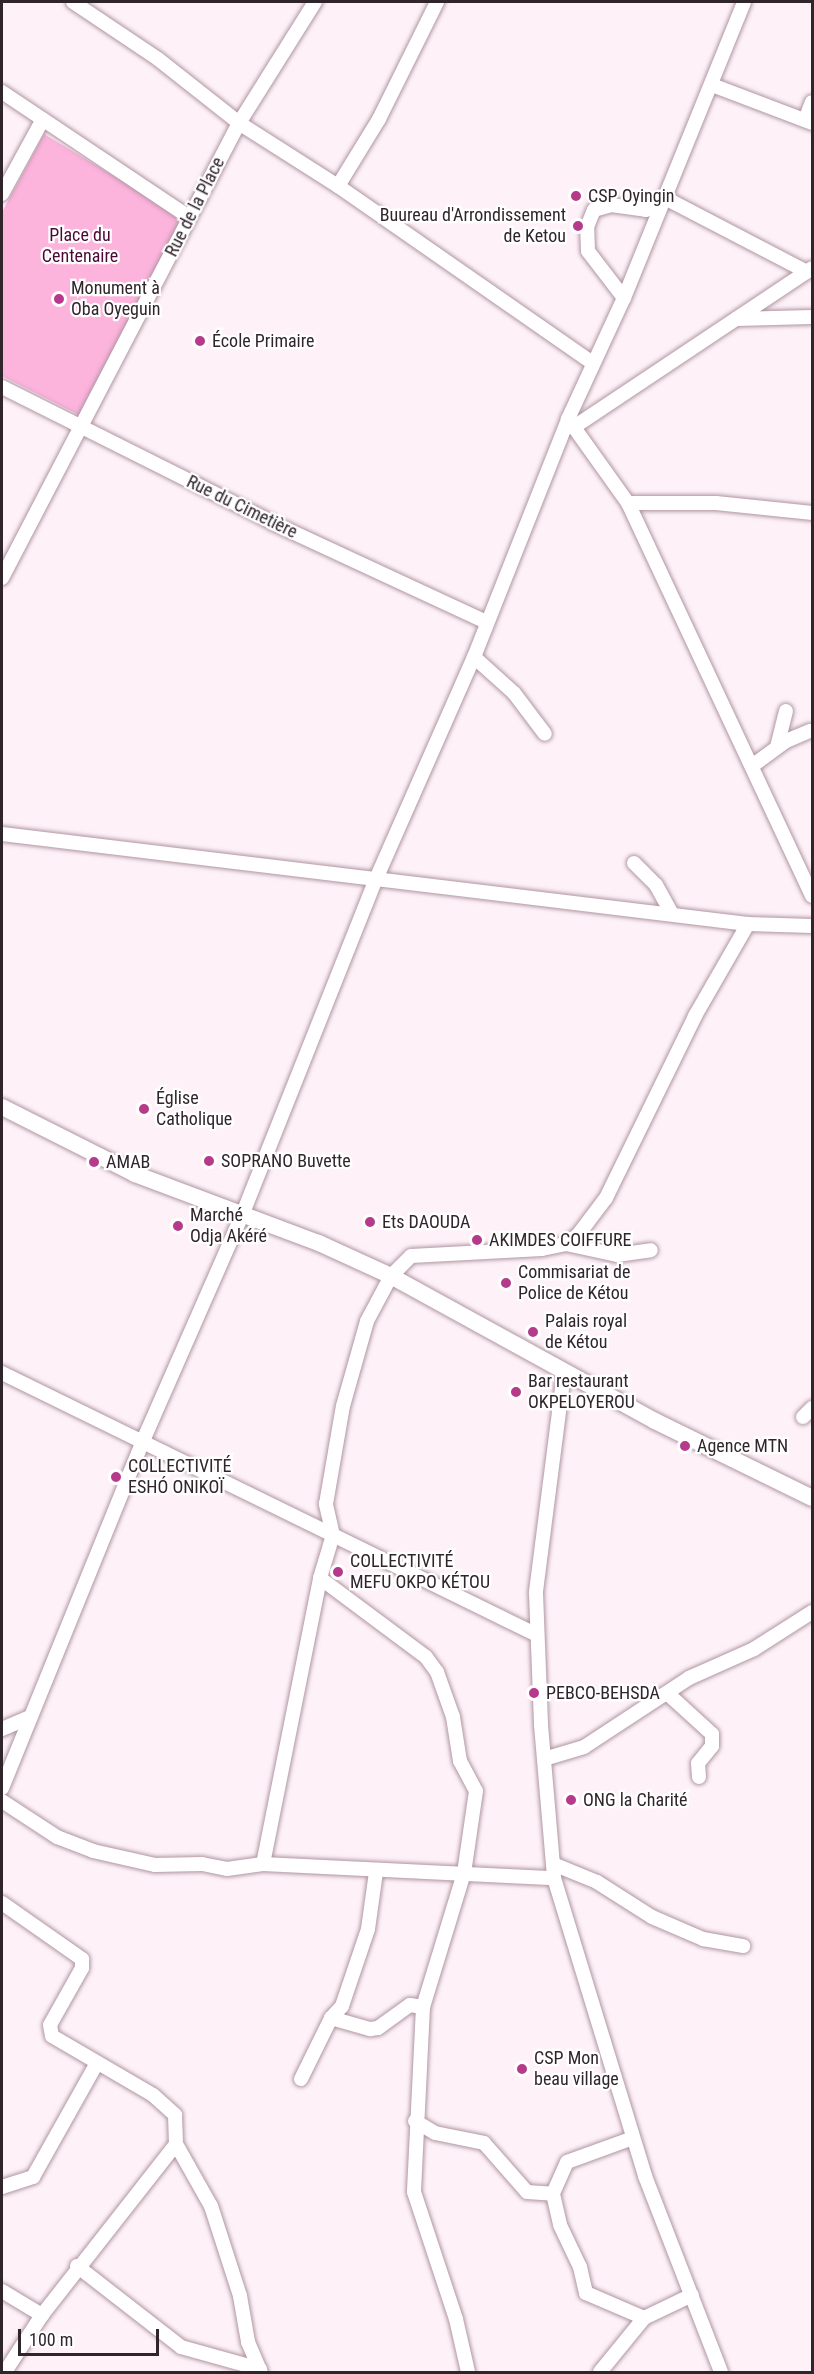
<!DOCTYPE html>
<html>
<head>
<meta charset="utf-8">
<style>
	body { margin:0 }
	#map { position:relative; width:814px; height:2374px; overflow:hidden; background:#fef2f8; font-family:"Roboto Condensed",sans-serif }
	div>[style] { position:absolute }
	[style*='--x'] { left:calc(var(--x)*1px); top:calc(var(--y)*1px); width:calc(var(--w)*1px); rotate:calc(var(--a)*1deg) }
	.green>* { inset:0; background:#fcb3dc }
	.roads { filter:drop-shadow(0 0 2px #b095a3) drop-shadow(0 0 2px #b095a3) }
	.minor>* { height:14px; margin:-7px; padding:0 7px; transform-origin:7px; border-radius:7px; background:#fff }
	.major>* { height:16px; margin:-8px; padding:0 8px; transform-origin:8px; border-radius:8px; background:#fff }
	.dots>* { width:16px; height:16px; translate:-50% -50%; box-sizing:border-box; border:3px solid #fff; border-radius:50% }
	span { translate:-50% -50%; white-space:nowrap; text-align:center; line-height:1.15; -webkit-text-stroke:4.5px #fff; paint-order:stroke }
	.poi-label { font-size:18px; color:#30252b }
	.left { translate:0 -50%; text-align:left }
	.right { translate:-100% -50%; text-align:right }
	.street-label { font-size:18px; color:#30252b }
	.park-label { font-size:18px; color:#4b0836 }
	.frame { position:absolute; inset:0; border:3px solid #30252b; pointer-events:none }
	.scale { position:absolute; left:18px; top:2329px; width:141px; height:27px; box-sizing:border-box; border:3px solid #30252b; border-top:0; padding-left:8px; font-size:18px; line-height:21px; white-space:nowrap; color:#30252b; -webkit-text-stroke:4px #fff; paint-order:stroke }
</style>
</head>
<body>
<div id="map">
	<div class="green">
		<i style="clip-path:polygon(44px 134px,184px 218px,79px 415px,2px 376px,2px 212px)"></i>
	</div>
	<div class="roads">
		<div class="minor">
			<i style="--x:73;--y:2;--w:102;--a:33.8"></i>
			<i style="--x:158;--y:59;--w:103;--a:38.3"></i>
			<i style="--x:239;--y:123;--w:117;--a:32.5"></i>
			<i style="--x:338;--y:186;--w:310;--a:34.8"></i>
			<i style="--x:712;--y:85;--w:107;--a:20.8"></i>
			<i style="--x:2;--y:92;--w:225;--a:33.8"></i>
			<i style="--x:805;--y:120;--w:19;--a:-69"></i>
			<i style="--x:338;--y:186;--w:79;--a:-58.5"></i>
			<i style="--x:379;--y:119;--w:131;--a:-63.6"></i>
			<i style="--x:2;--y:194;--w:85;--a:-61.3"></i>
			<i style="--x:624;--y:298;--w:59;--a:-127.5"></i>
			<i style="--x:588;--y:251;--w:24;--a:-92"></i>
			<i style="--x:587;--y:227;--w:18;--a:-68"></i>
			<i style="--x:594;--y:210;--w:18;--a:-16"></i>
			<i style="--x:611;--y:205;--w:35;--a:8"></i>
			<i style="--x:646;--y:210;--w:22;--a:-32"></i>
			<i style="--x:665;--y:198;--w:160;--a:27.5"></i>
			<i style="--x:736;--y:319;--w:76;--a:-1.5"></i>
			<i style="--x:2;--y:387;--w:303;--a:26.6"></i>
			<i style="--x:273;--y:523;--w:235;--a:24.9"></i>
			<i style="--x:568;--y:419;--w:103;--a:54.5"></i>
			<i style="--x:628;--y:503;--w:434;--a:64.9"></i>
			<i style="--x:574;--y:427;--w:286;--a:-33.7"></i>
			<i style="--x:628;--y:503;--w:88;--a:0"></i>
			<i style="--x:716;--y:503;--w:97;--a:5.9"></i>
			<i style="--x:2;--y:578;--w:513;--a:-62.49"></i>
			<i style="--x:239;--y:123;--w:143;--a:-57.9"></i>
			<i style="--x:474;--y:657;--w:54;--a:42"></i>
			<i style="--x:514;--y:693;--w:51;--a:52.9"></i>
			<i style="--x:777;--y:747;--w:37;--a:-76"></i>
			<i style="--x:752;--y:766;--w:42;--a:-36.3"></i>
			<i style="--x:786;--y:741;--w:26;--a:-23"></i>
			<i style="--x:2;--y:834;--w:751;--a:6.88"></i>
			<i style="--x:748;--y:924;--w:64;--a:1.8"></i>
			<i style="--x:634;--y:863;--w:31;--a:45"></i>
			<i style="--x:656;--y:885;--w:33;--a:61"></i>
			<i style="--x:566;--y:1244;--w:52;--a:12.2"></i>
			<i style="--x:617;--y:1255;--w:34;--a:-8"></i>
			<i style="--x:2;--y:1373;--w:593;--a:26.09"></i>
			<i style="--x:564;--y:1373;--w:222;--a:97.3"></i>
			<i style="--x:536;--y:1593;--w:132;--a:87.8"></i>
			<i style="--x:541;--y:1725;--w:154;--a:85.1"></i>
			<i style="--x:554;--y:1878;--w:312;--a:73"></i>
			<i style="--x:645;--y:2176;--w:210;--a:68.8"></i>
			<i style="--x:803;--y:1417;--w:13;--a:-45"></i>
			<i style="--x:320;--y:1578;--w:132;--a:36.7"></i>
			<i style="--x:426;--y:1657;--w:19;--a:54"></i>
			<i style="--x:437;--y:1672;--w:48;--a:70.4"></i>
			<i style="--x:453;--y:1717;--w:45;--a:81"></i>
			<i style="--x:460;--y:1761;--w:34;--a:62"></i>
			<i style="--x:476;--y:1791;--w:83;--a:98.3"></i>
			<i style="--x:464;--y:1873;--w:140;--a:107"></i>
			<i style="--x:423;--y:2007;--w:185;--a:92.8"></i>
			<i style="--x:414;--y:2192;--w:134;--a:71.7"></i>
			<i style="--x:456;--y:2319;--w:54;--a:77.2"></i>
			<i style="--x:667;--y:1693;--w:61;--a:42.3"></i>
			<i style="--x:712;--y:1734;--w:12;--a:90"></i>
			<i style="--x:712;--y:1746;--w:22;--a:129"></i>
			<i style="--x:698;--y:1763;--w:14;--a:86"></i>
			<i style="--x:2;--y:1729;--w:28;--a:-23"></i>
			<i style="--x:544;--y:1759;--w:42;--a:-16.7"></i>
			<i style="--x:584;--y:1747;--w:126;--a:-33.3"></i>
			<i style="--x:689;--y:1678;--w:71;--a:-24"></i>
			<i style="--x:754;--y:1649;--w:69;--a:-32.5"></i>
			<i style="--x:2;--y:1788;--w:372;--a:-67.9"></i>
			<i style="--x:142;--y:1443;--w:251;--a:-66.3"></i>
			<i style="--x:243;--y:1213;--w:360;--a:-68.3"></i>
			<i style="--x:376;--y:879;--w:243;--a:-66.2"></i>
			<i style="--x:474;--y:657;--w:256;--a:-68.4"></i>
			<i style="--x:568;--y:419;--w:133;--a:-65.2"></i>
			<i style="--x:624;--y:298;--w:319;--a:-67.9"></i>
			<i style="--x:2;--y:1801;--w:66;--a:33.2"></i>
			<i style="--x:57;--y:1837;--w:39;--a:21"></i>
			<i style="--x:93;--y:1851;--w:64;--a:12.7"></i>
			<i style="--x:155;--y:1865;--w:47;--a:-1.2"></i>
			<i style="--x:202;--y:1864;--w:25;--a:11"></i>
			<i style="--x:227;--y:1869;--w:36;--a:-8"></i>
			<i style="--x:263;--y:1864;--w:291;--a:2.8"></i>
			<i style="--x:263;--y:1864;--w:292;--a:-78.7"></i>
			<i style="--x:320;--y:1578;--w:45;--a:-73.2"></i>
			<i style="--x:333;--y:1535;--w:32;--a:-103"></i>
			<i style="--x:326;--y:1504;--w:99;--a:-80.2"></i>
			<i style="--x:343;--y:1406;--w:88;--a:-74.2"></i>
			<i style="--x:367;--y:1321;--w:51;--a:-61.9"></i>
			<i style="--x:391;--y:1276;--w:28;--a:-45"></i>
			<i style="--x:411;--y:1256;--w:131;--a:-3.1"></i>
			<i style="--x:542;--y:1249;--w:25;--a:-12"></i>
			<i style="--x:566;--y:1244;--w:15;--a:-37"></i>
			<i style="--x:578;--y:1235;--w:46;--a:-52.9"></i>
			<i style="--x:606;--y:1198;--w:203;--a:-63.9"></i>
			<i style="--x:695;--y:1016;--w:106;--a:-60.1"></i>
			<i style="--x:553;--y:1864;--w:48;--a:22.2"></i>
			<i style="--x:597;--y:1882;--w:65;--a:32.5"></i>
			<i style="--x:652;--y:1917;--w:56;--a:23.3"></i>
			<i style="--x:703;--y:1939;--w:41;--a:9.9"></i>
			<i style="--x:2;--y:1903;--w:98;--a:35"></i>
			<i style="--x:82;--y:1959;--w:9;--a:90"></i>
			<i style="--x:82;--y:1968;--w:65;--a:119.3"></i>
			<i style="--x:50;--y:2025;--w:11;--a:80"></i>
			<i style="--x:52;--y:2036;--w:117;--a:30.3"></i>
			<i style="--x:153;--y:2095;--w:30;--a:42"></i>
			<i style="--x:175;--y:2115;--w:29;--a:88"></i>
			<i style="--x:176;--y:2144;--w:71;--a:60.6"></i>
			<i style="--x:211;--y:2206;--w:95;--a:72.1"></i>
			<i style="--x:240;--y:2296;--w:47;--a:80.1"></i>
			<i style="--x:248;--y:2342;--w:33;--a:67"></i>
			<i style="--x:331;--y:2018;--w:16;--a:-47"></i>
			<i style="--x:342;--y:2006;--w:81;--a:-71.3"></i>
			<i style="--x:368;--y:1929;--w:58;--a:-82"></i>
			<i style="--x:301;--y:2079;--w:68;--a:-63.8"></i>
			<i style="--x:331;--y:2018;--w:41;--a:15.8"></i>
			<i style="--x:370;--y:2029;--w:8;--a:-7"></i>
			<i style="--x:378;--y:2028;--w:39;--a:-36"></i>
			<i style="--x:410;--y:2005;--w:13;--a:9"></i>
			<i style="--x:415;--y:2121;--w:23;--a:31"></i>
			<i style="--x:435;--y:2133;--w:50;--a:11.5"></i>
			<i style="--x:484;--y:2143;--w:65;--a:48.7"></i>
			<i style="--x:527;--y:2192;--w:26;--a:4"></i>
			<i style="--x:633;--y:2138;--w:70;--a:160"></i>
			<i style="--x:567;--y:2162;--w:35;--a:114"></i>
			<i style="--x:553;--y:2194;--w:32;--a:77"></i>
			<i style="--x:560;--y:2225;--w:47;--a:64.5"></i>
			<i style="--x:580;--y:2267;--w:27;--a:77"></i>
			<i style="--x:586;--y:2293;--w:63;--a:23.3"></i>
			<i style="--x:2;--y:2187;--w:33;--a:-18"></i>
			<i style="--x:33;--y:2177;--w:131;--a:-60.7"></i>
			<i style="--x:77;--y:2266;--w:132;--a:37.9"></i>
			<i style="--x:181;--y:2347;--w:82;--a:15.6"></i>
			<i style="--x:2;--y:2291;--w:47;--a:31"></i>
			<i style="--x:42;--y:2315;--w:68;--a:123"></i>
			<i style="--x:42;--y:2315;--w:217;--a:-51.9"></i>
			<i style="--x:600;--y:2372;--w:70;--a:-50.8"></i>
			<i style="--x:644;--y:2318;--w:53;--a:-25.6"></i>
		</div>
		<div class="major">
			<i style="--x:2;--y:1107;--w:149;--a:26.7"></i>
			<i style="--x:135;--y:1174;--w:197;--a:20.6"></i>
			<i style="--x:319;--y:1243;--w:79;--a:24.6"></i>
			<i style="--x:391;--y:1276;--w:301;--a:28.8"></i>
			<i style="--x:655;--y:1421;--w:175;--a:26.1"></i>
		</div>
	</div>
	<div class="dots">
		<i style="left:576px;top:196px;background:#b63a8b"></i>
		<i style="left:578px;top:226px;background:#b63a8b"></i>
		<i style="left:59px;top:299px;background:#b63a8b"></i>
		<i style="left:200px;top:341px;background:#b63a8b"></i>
		<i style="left:144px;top:1109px;background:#b63a8b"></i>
		<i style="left:209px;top:1161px;background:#b63a8b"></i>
		<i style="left:94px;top:1162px;background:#b63a8b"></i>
		<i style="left:370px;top:1222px;background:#b63a8b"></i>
		<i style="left:178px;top:1226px;background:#b63a8b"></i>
		<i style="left:477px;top:1240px;background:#b63a8b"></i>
		<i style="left:506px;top:1283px;background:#b63a8b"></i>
		<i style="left:533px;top:1332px;background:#b63a8b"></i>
		<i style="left:516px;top:1392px;background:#b63a8b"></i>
		<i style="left:685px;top:1446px;background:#b63a8b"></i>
		<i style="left:116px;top:1477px;background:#b63a8b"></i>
		<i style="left:338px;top:1572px;background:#b63a8b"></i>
		<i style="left:534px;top:1693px;background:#b63a8b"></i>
		<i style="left:571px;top:1800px;background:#b63a8b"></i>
		<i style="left:522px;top:2069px;background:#b63a8b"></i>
	</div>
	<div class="poi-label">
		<span class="left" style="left:588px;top:196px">CSP Oyingin</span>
		<span class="right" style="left:566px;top:226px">Buureau d'Arrondissement<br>de Ketou</span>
		<span class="left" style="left:71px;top:299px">Monument à<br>Oba Oyeguin</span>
		<span class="left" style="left:212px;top:341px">École Primaire</span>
		<span class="left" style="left:156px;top:1109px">Église<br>Catholique</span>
		<span class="left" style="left:221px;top:1161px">SOPRANO Buvette</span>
		<span class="left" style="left:106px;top:1162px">AMAB</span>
		<span class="left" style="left:190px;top:1226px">Marché<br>Odja Akéré</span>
		<span class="left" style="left:382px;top:1222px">Ets DAOUDA</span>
		<span class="left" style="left:489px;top:1240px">AKIMDES COIFFURE</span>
		<span class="left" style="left:518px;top:1283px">Commisariat de<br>Police de Kétou</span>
		<span class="left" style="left:545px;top:1332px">Palais royal<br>de Kétou</span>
		<span class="left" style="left:528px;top:1392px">Bar restaurant<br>OKPELOYEROU</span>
		<span class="left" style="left:697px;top:1446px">Agence MTN</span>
		<span class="left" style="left:128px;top:1477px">COLLECTIVITÉ<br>ESHÓ ONIKOÏ</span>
		<span class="left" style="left:350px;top:1572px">COLLECTIVITÉ<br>MEFU OKPO KÉTOU</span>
		<span class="left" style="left:546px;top:1693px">PEBCO-BEHSDA</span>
		<span class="left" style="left:583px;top:1800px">ONG la Charité</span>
		<span class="left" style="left:534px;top:2069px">CSP Mon<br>beau village</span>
	</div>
	<div class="street-label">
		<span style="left:195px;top:207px;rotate:-63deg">Rue de la Place</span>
		<span style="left:242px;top:507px;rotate:26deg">Rue du Cimetière</span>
	</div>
	<div class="park-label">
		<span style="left:80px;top:246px">Place du<br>Centenaire</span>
	</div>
	<div class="frame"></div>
	<div class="scale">100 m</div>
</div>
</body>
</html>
